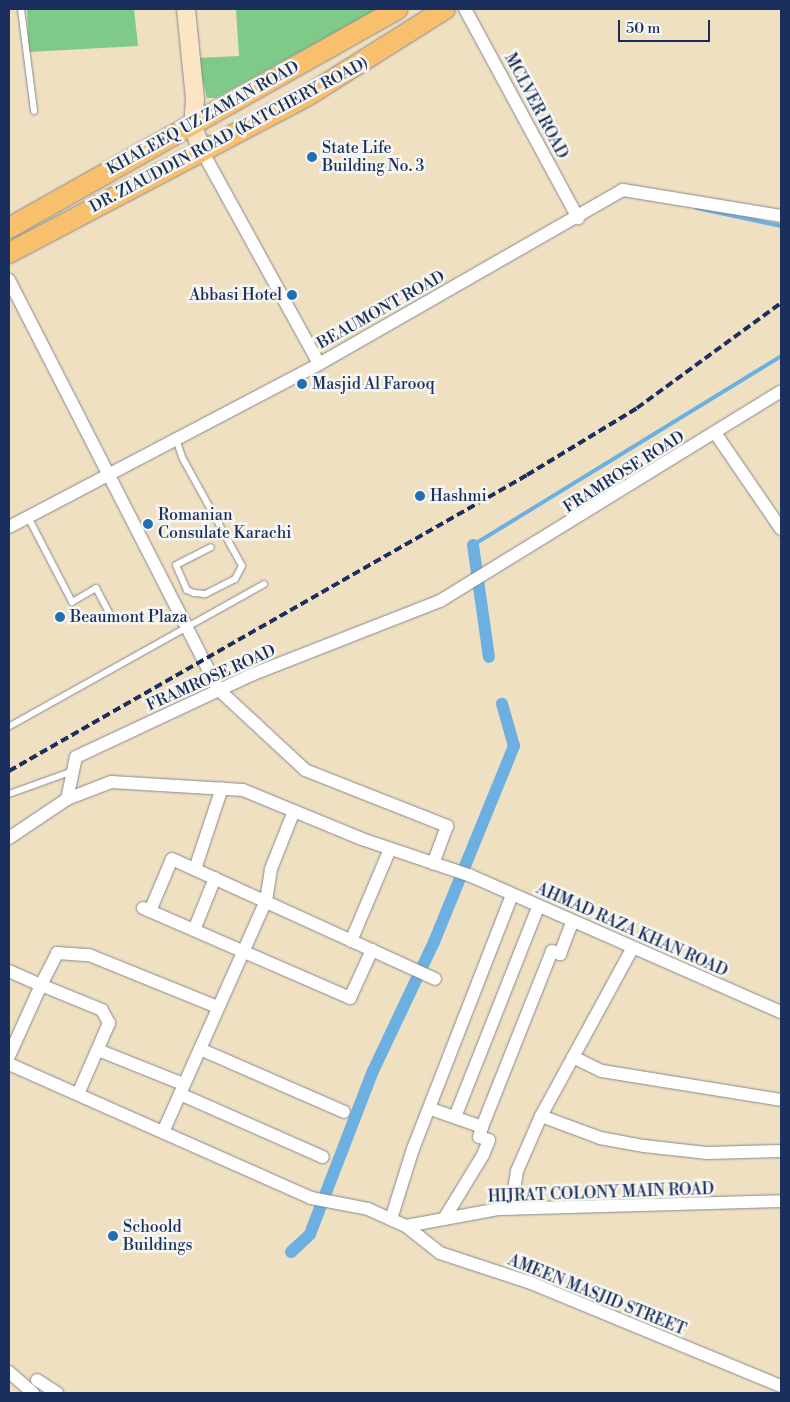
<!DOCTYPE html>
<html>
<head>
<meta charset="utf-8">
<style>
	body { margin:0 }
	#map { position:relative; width:790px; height:1402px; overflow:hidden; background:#f0e0c2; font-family:"Libre Bodoni",serif }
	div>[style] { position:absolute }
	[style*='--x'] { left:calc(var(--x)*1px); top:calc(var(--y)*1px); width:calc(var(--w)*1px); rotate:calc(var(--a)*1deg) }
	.green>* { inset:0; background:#7fca89 }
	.stream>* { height:4px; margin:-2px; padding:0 2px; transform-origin:2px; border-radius:2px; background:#6cb0e2 }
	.canal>* { height:12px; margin:-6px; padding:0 6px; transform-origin:6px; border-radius:6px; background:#6cb0e2 }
	.roads { filter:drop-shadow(0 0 1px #868890) drop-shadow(0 0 1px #868890) }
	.lane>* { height:6px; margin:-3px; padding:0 3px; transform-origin:3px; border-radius:3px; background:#fff }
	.street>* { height:12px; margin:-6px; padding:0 6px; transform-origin:6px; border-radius:6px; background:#fff }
	.secondary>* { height:18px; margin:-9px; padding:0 9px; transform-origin:9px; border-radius:9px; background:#fce5c4 }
	.primary>* { height:20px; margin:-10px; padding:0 10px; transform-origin:10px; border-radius:10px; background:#f8bf6c }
	.rail>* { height:4px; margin-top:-2px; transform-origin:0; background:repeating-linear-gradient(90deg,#1b2f5e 0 8px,transparent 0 12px) }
	.dots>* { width:14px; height:14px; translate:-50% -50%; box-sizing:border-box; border:2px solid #f6f6f2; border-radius:50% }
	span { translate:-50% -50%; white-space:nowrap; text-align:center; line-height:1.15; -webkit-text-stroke:5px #f6f6f2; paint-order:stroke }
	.street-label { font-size:16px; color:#1b2f5e }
	.poi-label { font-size:16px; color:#1b2f5e }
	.left { translate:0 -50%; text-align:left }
	.right { translate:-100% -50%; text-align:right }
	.frame { position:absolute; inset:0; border:10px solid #1b2f5e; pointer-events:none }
	.scale { position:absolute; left:618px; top:20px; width:92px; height:22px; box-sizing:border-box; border:2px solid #1b2f5e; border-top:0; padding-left:6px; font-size:15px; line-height:18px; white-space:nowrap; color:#1b2f5e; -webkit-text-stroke:4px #f6f6f2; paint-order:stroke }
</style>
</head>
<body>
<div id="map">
	<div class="green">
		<i style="clip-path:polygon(27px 9px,134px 9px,138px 46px,29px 52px)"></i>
		<i style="clip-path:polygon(236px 9px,377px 9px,216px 98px,207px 98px,197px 58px,239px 56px)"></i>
	</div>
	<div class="stream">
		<i style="--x:697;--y:208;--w:86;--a:12.1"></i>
		<i style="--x:473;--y:545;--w:361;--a:-31.5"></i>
	</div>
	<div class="canal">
		<i style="--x:473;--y:545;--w:113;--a:81.9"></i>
		<i style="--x:291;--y:1252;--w:26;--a:-43"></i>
		<i style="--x:310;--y:1234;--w:175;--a:-68.9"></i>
		<i style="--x:373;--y:1071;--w:143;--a:-64.7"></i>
		<i style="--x:434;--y:942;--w:212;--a:-67.8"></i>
		<i style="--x:514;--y:746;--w:44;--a:-105.9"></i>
	</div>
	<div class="roads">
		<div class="lane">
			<i style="--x:21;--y:9;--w:103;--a:82.7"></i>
			<i style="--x:176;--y:439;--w:21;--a:71"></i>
			<i style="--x:183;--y:459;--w:122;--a:61.1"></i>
			<i style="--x:242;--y:566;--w:15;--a:118"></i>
			<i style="--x:235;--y:579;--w:34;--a:153"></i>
			<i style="--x:205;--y:594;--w:11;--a:-175"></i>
			<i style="--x:194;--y:593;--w:8;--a:-157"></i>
			<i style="--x:187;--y:590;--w:27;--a:-114"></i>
			<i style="--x:176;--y:565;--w:39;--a:-27"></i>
			<i style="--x:28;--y:517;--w:96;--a:62.6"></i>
			<i style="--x:72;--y:602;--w:28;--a:-30"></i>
			<i style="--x:96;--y:588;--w:36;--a:62"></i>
			<i style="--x:10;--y:726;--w:291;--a:-29.2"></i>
			<i style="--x:9;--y:794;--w:65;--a:-19.8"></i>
		</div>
		<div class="street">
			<i style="--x:465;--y:9;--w:238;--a:61.6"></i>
			<i style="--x:201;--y:149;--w:245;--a:61.2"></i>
			<i style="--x:9;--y:280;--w:461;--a:62.9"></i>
			<i style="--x:219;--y:690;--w:117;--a:42.9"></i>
			<i style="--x:305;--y:770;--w:153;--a:21.5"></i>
			<i style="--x:447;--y:826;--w:40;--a:110.2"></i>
			<i style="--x:716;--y:434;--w:115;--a:55.6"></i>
			<i style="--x:9;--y:527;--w:350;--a:-27.7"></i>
			<i style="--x:319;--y:364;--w:350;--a:-29.8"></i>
			<i style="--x:623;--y:190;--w:160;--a:9.3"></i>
			<i style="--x:67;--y:799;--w:47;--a:-21.1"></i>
			<i style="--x:111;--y:782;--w:132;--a:3.5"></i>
			<i style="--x:243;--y:790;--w:129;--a:22.4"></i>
			<i style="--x:362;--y:839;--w:115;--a:18.7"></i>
			<i style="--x:471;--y:876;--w:339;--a:23.7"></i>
			<i style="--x:9;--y:838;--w:70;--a:-33.9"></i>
			<i style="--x:67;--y:799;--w:43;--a:-77.9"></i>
			<i style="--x:76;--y:757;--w:193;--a:-25.1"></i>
			<i style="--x:251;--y:675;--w:203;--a:-21.4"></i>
			<i style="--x:440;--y:601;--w:400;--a:-31.6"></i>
			<i style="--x:195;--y:869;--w:85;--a:-71.6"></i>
			<i style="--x:143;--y:908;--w:226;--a:23.5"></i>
			<i style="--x:350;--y:998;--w:53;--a:-65.4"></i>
			<i style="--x:150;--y:911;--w:56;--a:-67.1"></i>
			<i style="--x:172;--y:859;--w:289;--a:24.5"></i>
			<i style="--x:194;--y:930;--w:56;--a:-68"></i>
			<i style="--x:351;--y:941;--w:100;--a:-67"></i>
			<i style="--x:9;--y:971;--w:35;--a:24"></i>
			<i style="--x:41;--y:985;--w:36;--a:-63"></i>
			<i style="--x:57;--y:953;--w:32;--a:4"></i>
			<i style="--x:89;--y:955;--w:139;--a:22"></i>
			<i style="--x:200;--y:1049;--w:157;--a:23.6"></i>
			<i style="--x:98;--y:1050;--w:92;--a:21.8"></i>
			<i style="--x:9;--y:1056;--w:78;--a:-65.7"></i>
			<i style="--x:41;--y:985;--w:66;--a:22.3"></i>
			<i style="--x:102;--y:1010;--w:15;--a:62"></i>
			<i style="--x:109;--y:1023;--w:77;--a:113.6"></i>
			<i style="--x:573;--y:1057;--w:32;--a:26"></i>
			<i style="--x:602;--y:1071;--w:181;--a:9.2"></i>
			<i style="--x:9;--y:1064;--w:330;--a:23.9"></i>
			<i style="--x:311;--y:1198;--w:58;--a:10.9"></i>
			<i style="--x:368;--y:1209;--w:42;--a:24.1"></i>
			<i style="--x:406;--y:1226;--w:95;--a:-10.4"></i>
			<i style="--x:499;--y:1209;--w:282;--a:-1.6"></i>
			<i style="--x:180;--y:1094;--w:156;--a:23.8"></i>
			<i style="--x:431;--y:1109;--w:54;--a:19.4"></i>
			<i style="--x:541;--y:1116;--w:63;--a:20.4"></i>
			<i style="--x:600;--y:1138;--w:45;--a:10.3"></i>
			<i style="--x:644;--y:1146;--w:62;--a:6.4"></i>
			<i style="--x:706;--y:1153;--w:75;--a:-1.5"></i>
			<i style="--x:455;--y:1117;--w:226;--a:-68.4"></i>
			<i style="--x:163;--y:1132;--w:253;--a:-66"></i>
			<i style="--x:266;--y:901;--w:32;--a:-81"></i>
			<i style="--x:271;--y:869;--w:62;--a:-68.4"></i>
			<i style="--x:511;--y:1209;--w:38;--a:-81"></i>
			<i style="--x:517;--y:1171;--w:60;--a:-66.4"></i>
			<i style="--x:541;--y:1116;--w:190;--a:-61.4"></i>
			<i style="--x:391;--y:1219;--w:73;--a:-72.6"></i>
			<i style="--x:413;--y:1149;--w:273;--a:-68.7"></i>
			<i style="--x:444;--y:1219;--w:75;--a:-58.6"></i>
			<i style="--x:483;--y:1155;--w:16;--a:-68"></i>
			<i style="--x:489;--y:1140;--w:10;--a:-163"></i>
			<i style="--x:479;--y:1137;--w:10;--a:-73"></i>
			<i style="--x:482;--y:1127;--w:189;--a:-68.3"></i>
			<i style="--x:552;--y:951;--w:9;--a:21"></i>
			<i style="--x:560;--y:954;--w:33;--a:-69"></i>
			<i style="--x:406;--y:1226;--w:43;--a:38.5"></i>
			<i style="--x:440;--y:1253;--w:96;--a:18.2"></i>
			<i style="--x:531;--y:1283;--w:270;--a:22.4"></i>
			<i style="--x:9;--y:1372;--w:32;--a:41"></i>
			<i style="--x:37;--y:1380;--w:24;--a:33"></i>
		</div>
		<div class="secondary">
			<i style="--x:186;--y:9;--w:90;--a:84.3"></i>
			<i style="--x:195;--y:99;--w:26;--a:94"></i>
			<i style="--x:193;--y:125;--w:25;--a:72"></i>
		</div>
		<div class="primary">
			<i style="--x:9;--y:228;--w:446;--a:-29.4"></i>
			<i style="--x:9;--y:253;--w:337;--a:-27.8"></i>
			<i style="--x:307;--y:96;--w:163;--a:-32.2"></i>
		</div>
	</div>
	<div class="rail">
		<i style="--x:9;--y:771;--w:597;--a:-29.74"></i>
		<i style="--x:527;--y:475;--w:129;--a:-31.3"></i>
		<i style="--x:637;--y:408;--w:178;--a:-36.1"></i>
	</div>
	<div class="dots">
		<i style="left:312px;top:157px;background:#1f6fb2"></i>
		<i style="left:292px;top:295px;background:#1f6fb2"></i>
		<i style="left:302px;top:384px;background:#1f6fb2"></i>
		<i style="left:420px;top:496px;background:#1f6fb2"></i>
		<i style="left:148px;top:524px;background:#1f6fb2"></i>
		<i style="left:60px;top:617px;background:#1f6fb2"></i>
		<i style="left:113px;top:1236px;background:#1f6fb2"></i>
	</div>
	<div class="street-label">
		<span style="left:536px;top:106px;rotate:62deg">MCLVER ROAD</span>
		<span style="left:203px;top:118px;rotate:-29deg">KHALEEQ UZ ZAMAN ROAD</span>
		<span style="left:229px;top:135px;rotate:-28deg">DR. ZIAUDDIN ROAD (KATCHERY ROAD)</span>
		<span style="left:381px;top:310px;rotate:-29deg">BEAUMONT ROAD</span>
		<span style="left:624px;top:472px;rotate:-32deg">FRAMROSE ROAD</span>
		<span style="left:211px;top:678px;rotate:-24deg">FRAMROSE ROAD</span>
		<span style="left:632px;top:930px;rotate:24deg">AHMAD RAZA KHAN ROAD</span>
		<span style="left:601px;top:1193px;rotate:-2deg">HIJRAT COLONY MAIN ROAD</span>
		<span style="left:597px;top:1295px;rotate:22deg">AMEEN MASJID STREET</span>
	</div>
	<div class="poi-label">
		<span class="left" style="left:322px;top:157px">State Life<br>Building No. 3</span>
		<span class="right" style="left:282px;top:295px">Abbasi Hotel</span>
		<span class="left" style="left:312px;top:384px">Masjid Al Farooq</span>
		<span class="left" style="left:430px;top:496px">Hashmi</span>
		<span class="left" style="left:158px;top:524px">Romanian<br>Consulate Karachi</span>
		<span class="left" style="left:70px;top:617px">Beaumont Plaza</span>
		<span class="left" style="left:123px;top:1236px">Schoold<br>Buildings</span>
	</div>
	<div class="frame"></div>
	<div class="scale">50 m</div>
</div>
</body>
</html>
